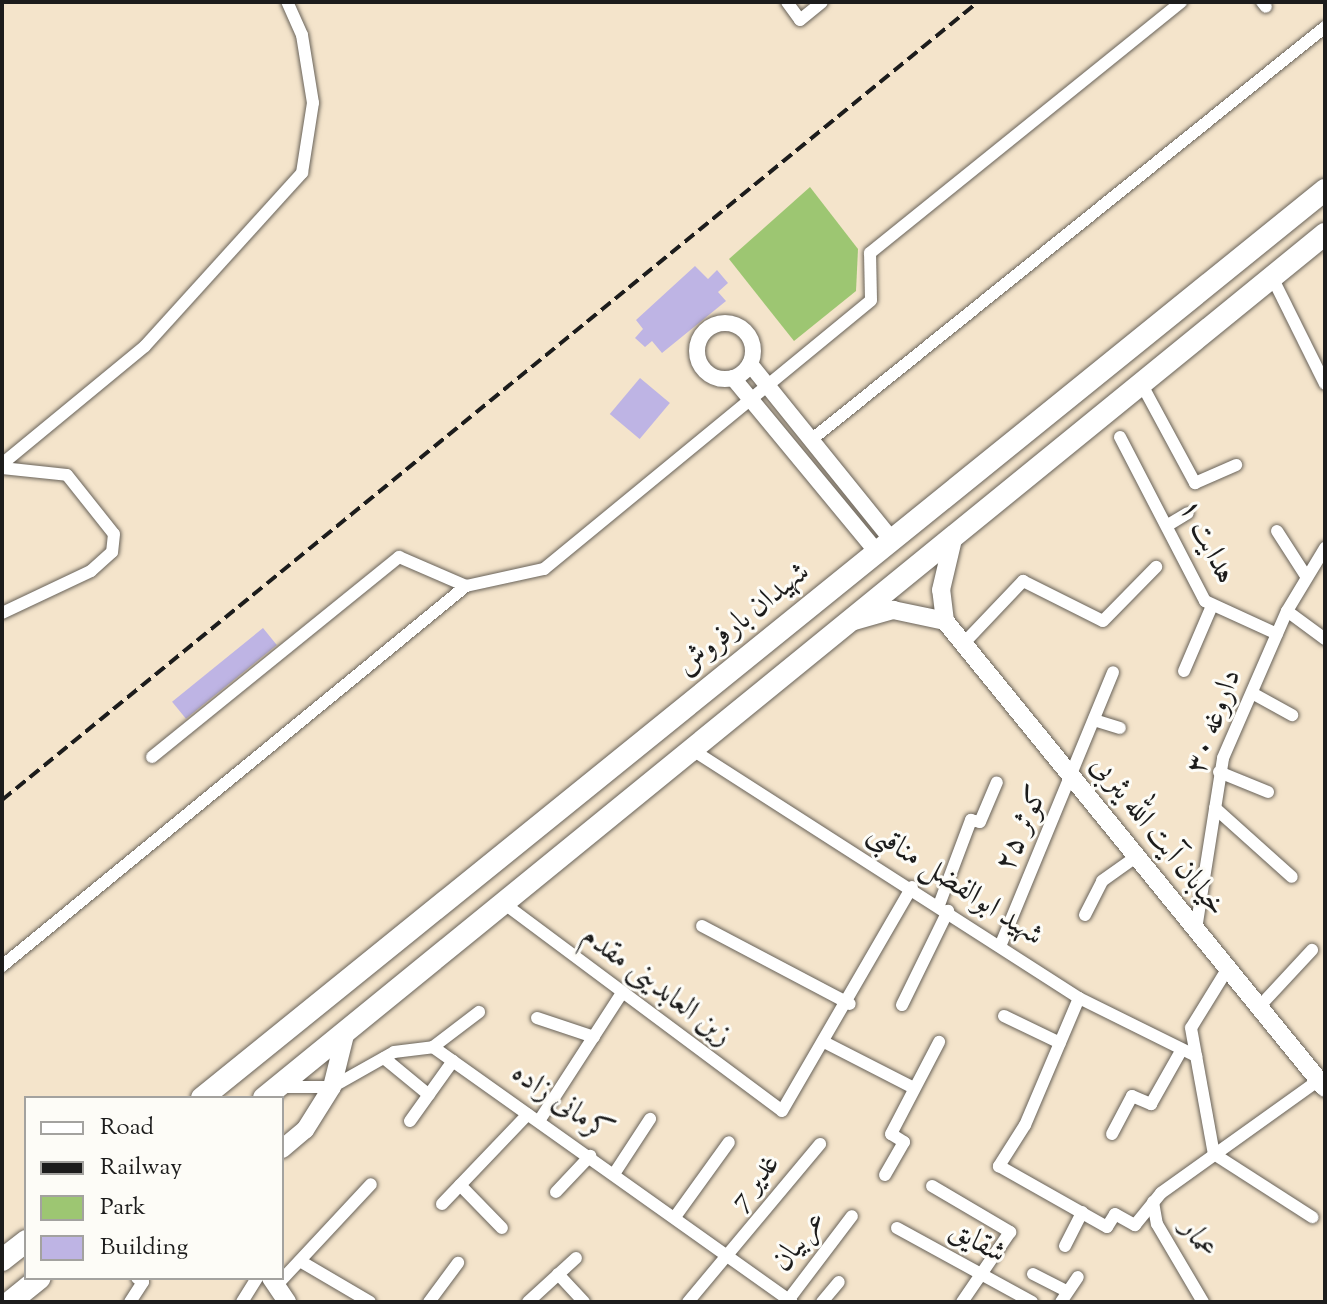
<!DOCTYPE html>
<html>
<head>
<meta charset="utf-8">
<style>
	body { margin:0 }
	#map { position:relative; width:1327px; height:1304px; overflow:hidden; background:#f4e4cb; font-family:"Sorts Mill Goudy",Amiri,serif }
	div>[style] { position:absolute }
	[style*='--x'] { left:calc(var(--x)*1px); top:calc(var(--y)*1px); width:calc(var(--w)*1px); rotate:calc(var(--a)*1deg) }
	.green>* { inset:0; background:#9dc672 }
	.building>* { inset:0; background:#beb4e4; transform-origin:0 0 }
	.roads { filter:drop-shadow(0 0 2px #686259) drop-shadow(0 0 2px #686259) }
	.minor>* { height:12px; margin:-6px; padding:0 6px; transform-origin:6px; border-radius:6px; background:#fff }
	.tertiary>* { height:16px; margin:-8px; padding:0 8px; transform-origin:8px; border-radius:8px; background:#fff }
	.tertiary>.ring { margin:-8px; padding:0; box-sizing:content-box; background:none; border:16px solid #fff; border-radius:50% }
	.secondary>* { height:18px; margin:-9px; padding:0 9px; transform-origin:9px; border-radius:9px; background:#fff }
	.trunk>* { height:22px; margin:-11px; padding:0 11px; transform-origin:11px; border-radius:11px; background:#fff }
	.rail>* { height:4px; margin-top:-2px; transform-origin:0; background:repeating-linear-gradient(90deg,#1c1c1c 0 12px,transparent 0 18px) }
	span { translate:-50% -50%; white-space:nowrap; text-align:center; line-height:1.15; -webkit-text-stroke:6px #fdfcf7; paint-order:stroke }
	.street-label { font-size:30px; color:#1c1c1c }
	.frame { position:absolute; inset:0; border:4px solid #1c1c1c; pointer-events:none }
	.legend { position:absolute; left:24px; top:1096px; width:260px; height:184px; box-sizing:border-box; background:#fdfcf7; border:2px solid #a3a29f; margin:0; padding:10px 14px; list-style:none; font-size:24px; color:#1c1c1c }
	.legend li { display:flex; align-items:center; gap:16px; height:40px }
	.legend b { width:40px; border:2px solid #a3a29f }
</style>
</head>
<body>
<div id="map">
	<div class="green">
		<i style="clip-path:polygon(810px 187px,858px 249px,856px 291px,794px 341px,729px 259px)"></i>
	</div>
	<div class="building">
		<i style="clip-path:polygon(695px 266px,708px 279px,717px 270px,728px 283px,718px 292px,726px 301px,662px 353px,652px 341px,645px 347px,635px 338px,643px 329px,636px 320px)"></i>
		<i style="left:640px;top:378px;width:39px;height:47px;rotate:40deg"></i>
		<i style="left:263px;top:628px;width:22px;height:117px;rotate:51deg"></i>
	</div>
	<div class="roads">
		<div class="minor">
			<i style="--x:787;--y:2;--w:22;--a:54"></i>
			<i style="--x:800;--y:20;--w:28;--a:-39"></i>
			<i style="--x:1262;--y:2;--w:6;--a:51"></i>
			<i style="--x:1272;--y:277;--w:119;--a:63.6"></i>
			<i style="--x:1141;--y:383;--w:114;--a:61.6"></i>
			<i style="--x:1195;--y:483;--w:45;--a:-23.7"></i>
			<i style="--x:1120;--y:437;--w:185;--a:62.6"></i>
			<i style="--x:1205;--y:601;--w:79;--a:24.6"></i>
			<i style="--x:811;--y:440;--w:659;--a:-38.78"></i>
			<i style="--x:2;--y:464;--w:185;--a:-39.5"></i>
			<i style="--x:145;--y:346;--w:234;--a:-47.8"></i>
			<i style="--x:302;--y:173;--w:71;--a:-81.1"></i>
			<i style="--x:313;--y:103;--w:69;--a:-99.2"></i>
			<i style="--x:302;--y:35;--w:36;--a:-114"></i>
			<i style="--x:2;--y:468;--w:65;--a:6.1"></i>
			<i style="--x:67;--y:475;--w:75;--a:51.5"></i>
			<i style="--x:114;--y:534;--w:18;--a:96"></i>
			<i style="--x:112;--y:552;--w:28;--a:138"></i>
			<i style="--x:91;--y:571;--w:98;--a:154.7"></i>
			<i style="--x:1168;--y:525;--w:23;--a:-31"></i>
			<i style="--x:1277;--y:531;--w:54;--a:57.2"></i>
			<i style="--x:1287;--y:611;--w:47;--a:36.4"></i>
			<i style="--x:964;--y:643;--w:86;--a:-46.4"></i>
			<i style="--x:1023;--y:581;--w:89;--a:26.6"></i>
			<i style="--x:1103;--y:621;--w:76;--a:-45.5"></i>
			<i style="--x:1184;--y:671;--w:69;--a:-66.8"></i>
			<i style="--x:1252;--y:693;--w:46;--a:28.8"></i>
			<i style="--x:1094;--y:720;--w:27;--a:17"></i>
			<i style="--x:691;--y:749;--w:461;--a:32.7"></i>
			<i style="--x:1079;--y:998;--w:131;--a:26.4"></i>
			<i style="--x:152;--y:757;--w:318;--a:-39"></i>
			<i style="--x:399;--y:557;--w:73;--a:23.4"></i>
			<i style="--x:466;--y:586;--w:80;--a:-12.3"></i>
			<i style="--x:544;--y:569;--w:423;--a:-39.4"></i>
			<i style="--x:871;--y:300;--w:47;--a:-91.2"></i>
			<i style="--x:870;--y:253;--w:400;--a:-38.9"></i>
			<i style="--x:1219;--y:772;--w:53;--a:22.2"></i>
			<i style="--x:1215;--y:808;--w:103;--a:41.9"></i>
			<i style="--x:502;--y:902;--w:349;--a:36.7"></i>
			<i style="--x:782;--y:1111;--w:259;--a:-59.9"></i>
			<i style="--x:939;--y:905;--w:91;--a:-69.4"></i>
			<i style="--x:971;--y:820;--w:9;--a:13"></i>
			<i style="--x:980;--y:822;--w:43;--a:-67"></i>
			<i style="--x:1085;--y:915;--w:38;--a:-63"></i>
			<i style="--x:1102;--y:881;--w:43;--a:-35.5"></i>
			<i style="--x:702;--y:926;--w:167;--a:27.8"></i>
			<i style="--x:1196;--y:929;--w:173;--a:-81"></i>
			<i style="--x:1223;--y:758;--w:160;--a:-66.5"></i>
			<i style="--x:1287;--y:611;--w:74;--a:-58.9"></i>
			<i style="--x:1001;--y:944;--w:294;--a:-67.6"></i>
			<i style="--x:2;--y:966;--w:600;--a:-39.32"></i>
			<i style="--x:1228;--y:968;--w:70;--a:121.7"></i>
			<i style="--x:1191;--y:1028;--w:128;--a:79.7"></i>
			<i style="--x:1214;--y:1154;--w:117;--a:32.7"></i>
			<i style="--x:1079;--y:998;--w:138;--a:113"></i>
			<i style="--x:1025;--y:1125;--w:49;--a:122.4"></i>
			<i style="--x:999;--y:1166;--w:124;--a:29.5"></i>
			<i style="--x:1107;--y:1227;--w:15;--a:-58"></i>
			<i style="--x:1115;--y:1214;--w:23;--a:29"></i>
			<i style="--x:1135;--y:1225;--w:41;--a:-50.9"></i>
			<i style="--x:1161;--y:1193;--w:194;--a:-35.6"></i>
			<i style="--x:902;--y:1005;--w:105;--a:-63.9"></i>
			<i style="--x:1259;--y:1007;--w:78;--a:-47.1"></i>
			<i style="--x:1004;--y:1016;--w:62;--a:25.7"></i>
			<i style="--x:537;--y:1018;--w:60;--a:18.4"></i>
			<i style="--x:826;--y:1043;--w:99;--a:27.1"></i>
			<i style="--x:433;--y:1047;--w:58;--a:-37.3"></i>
			<i style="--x:384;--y:1058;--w:58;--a:39.4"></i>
			<i style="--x:280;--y:1087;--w:52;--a:0"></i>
			<i style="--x:332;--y:1087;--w:71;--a:-29.4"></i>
			<i style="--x:394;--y:1052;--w:39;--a:-7"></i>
			<i style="--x:433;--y:1047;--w:440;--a:35.4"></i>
			<i style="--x:410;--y:1121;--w:74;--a:-54.4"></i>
			<i style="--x:539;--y:1121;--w:149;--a:-57.1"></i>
			<i style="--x:1112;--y:1134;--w:43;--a:-62.2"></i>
			<i style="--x:1132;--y:1096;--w:21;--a:23"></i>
			<i style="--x:1151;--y:1104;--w:61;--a:-60.5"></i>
			<i style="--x:614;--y:1174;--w:66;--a:-56.8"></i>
			<i style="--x:885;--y:1175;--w:38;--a:-60"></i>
			<i style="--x:904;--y:1142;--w:15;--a:-148"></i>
			<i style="--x:891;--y:1134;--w:104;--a:-62.4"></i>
			<i style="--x:460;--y:1185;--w:60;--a:45.7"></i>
			<i style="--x:932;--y:1186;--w:91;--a:30.5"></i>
			<i style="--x:1010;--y:1232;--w:85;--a:124.4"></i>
			<i style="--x:556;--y:1192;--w:50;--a:-46.6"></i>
			<i style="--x:1153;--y:1202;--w:22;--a:80"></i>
			<i style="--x:1157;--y:1224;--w:91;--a:59.5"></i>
			<i style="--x:442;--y:1204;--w:124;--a:-46.3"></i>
			<i style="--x:675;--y:1217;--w:92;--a:-54.2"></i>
			<i style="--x:897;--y:1228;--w:154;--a:28.7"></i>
			<i style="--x:1065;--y:1246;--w:38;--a:-63"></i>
			<i style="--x:300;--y:1261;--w:81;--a:30.4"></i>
			<i style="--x:558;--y:1274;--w:38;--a:47"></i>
			<i style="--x:1033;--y:1274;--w:38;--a:27"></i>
			<i style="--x:276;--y:1286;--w:139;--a:-47"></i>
			<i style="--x:789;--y:1299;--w:104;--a:-52.8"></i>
			<i style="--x:130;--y:1302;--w:24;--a:-57"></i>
			<i style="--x:143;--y:1282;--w:7;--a:-146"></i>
			<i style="--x:242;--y:1302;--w:28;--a:-58"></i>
			<i style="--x:429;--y:1302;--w:49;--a:-53.4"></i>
			<i style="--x:528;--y:1302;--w:65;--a:-42.5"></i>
			<i style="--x:688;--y:1302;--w:206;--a:-50.1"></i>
			<i style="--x:822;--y:1302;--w:26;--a:-50"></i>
			<i style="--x:1061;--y:1302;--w:30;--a:-56"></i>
		</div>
		<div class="tertiary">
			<i class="ring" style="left:697px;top:323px;width:40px;height:40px"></i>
			<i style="--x:750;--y:364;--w:225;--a:51.1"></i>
			<i style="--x:733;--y:378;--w:224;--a:50.4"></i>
		</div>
		<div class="secondary">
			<i style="--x:854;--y:621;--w:41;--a:-15.8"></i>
			<i style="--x:893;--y:610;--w:53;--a:11.9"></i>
			<i style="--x:945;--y:621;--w:602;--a:50.86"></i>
			<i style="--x:945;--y:621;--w:31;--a:-97"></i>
			<i style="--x:941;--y:590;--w:57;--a:-76.7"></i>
			<i style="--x:282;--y:1149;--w:30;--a:-40"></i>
			<i style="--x:305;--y:1130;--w:51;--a:-57.9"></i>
			<i style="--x:332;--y:1087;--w:58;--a:-76"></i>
			<i style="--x:271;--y:1278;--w:29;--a:56"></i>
		</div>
		<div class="trunk">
			<i style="--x:202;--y:1098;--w:1444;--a:-38.96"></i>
			<i style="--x:264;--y:1098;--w:1368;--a:-39.16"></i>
			<i style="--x:2;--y:1260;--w:31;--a:-38"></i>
			<i style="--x:10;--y:1302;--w:38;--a:-39"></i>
		</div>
	</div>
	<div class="rail">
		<i style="--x:2;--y:800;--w:1261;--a:-39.27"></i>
	</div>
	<div class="street-label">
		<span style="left:1206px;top:542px;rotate:63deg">هدایت ۱</span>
		<span style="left:744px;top:620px;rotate:-39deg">شهیدان بارفروش</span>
		<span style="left:1215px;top:722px;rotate:-70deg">داروغه ۳۰</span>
		<span style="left:1023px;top:829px;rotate:-66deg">کوثر ۲۵</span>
		<span style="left:1157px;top:837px;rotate:51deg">خیابان آیت الله یثربی</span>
		<span style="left:955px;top:885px;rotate:33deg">شهید ابوالفضل مناقبی</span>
		<span style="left:656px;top:987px;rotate:37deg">زین العابدینی مقدم</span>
		<span style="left:561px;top:1104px;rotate:35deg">کرمانی زاده</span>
		<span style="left:756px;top:1183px;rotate:-52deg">غدیر 7</span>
		<span style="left:1197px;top:1240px;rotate:59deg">عمار</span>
		<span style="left:800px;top:1242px;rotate:-53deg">عربیان</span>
		<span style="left:977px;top:1243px;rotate:29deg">شقایق</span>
	</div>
	<div class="frame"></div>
	<ul class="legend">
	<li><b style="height:10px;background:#fff"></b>Road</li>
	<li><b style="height:10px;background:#1c1c1c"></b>Railway</li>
	<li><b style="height:22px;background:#9dc672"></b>Park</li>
	<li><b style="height:22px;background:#beb4e4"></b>Building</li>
	</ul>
</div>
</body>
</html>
